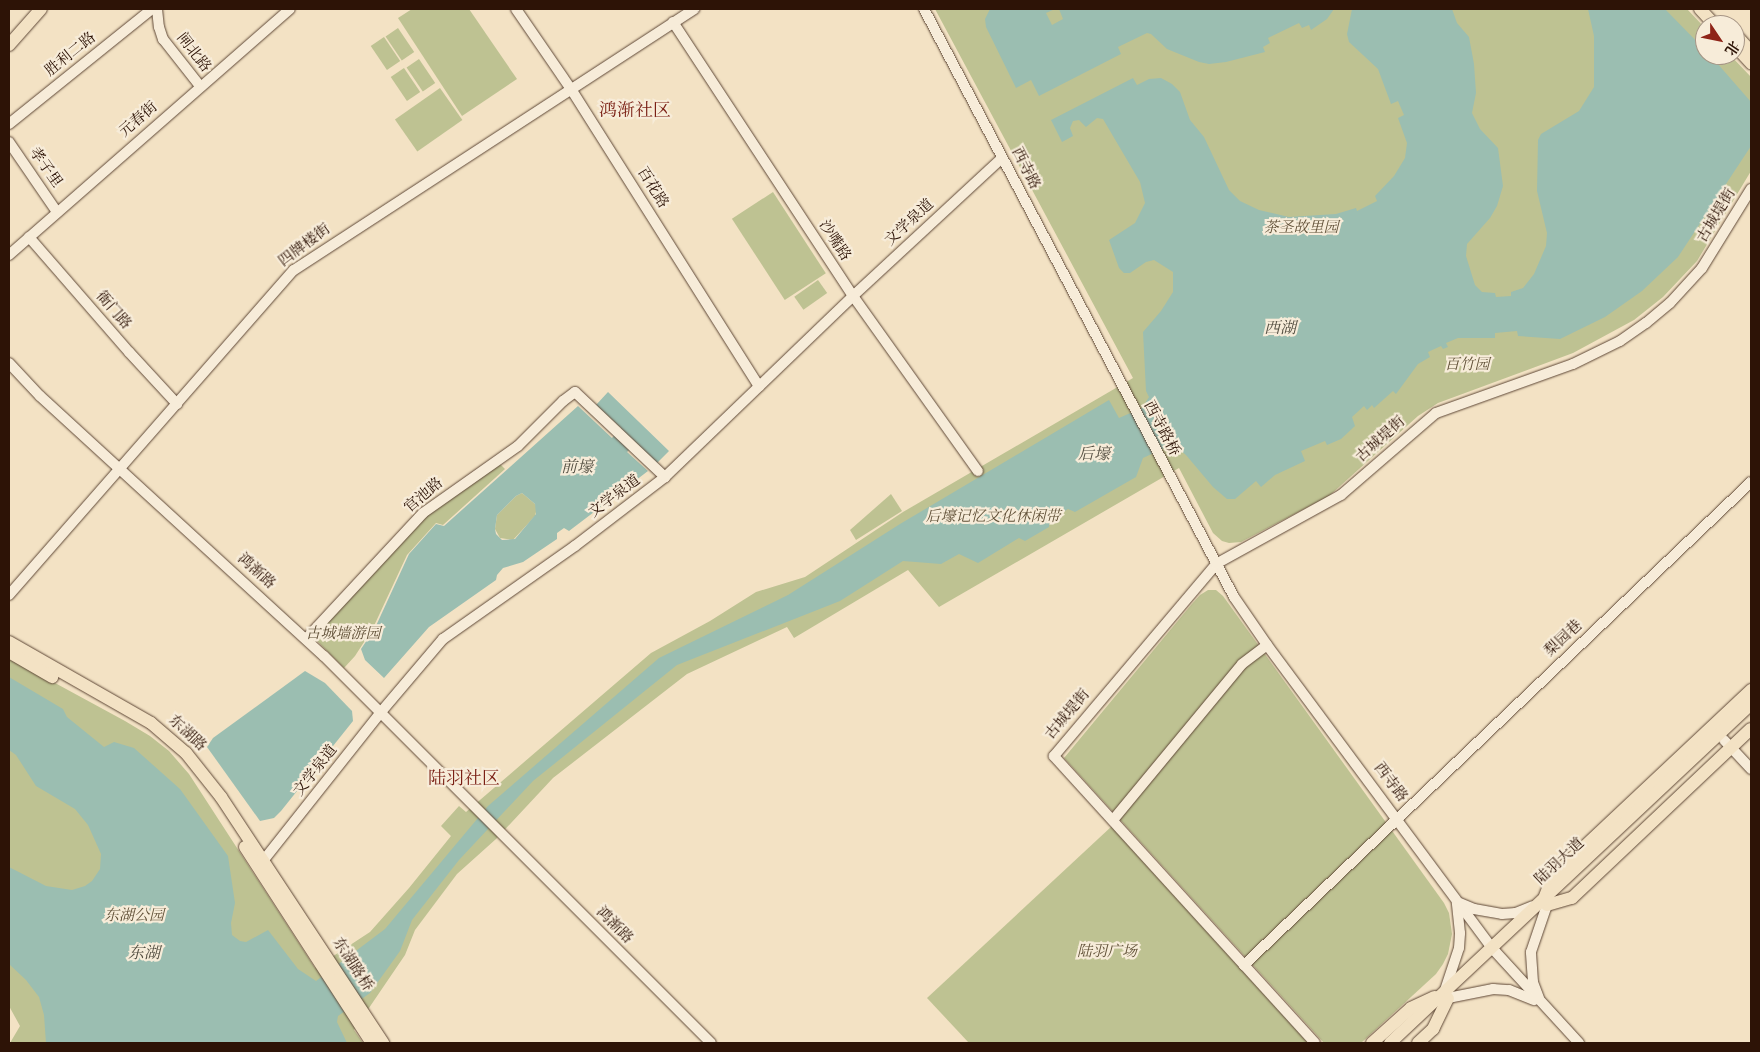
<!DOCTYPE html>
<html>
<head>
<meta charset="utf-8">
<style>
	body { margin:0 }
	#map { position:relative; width:1760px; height:1052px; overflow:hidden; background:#f3e2c4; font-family:"Old Standard TT","Noto Serif SC",serif }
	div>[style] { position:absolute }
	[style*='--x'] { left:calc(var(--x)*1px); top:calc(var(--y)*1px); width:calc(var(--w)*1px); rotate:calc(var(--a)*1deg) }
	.green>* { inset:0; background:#bec292; transform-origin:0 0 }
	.water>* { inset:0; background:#9bbeb1 }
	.roads { filter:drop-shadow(0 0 1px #5e4736) drop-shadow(0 0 1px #5e4736) }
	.minor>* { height:10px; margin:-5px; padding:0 5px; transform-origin:5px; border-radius:5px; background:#f7ecd9 }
	.major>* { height:12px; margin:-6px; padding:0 6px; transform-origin:6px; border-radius:6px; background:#f3e2c4 }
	span { translate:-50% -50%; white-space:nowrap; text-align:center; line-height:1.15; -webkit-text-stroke:4.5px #f7ecd9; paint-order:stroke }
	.street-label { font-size:15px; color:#2d1306 }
	.park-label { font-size:15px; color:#605037; font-style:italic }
	.water-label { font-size:16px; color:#544f42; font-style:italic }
	.quarter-label { font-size:18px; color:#7a1f14 }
	.frame { position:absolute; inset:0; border:10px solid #2d1306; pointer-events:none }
	.north { position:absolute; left:1695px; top:15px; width:50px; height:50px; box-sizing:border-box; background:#f7ecd9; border:1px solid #a69585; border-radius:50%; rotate:124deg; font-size:14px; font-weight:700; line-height:20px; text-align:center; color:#2d1306 }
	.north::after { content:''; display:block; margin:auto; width:18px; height:22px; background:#8f2418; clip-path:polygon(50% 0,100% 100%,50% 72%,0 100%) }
</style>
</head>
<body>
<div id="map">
	<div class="green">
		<i style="clip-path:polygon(412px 9px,469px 9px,517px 79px,462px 116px,398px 18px)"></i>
		<i style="clip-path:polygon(935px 9px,1687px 9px,1705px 28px,1705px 55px,1730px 55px,1751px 77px,1751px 171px,1697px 261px,1663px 297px,1634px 320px,1573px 353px,1438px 403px,1418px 416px,1329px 496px,1241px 542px,1229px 543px,1222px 541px,1213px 533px,1179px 468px,939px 607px,908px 570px,794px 638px,787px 627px,687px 674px,553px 778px,496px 839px,457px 874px,415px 930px,405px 955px,354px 1030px,363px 1043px,10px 1043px,20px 1026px,9px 1006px,9px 658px,125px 721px,150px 736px,169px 751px,189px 774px,315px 968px,370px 932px,409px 888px,451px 836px,441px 826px,459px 806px,466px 812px,651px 653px,710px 621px,756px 592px,805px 577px,903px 512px,1133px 378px)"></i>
		<i style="left:398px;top:28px;width:29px;height:15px;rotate:56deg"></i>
		<i style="left:384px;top:37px;width:29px;height:16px;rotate:56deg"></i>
		<i style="left:419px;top:59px;width:29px;height:15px;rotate:56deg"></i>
		<i style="left:404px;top:68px;width:29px;height:16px;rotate:56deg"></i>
		<i style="left:440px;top:88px;width:39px;height:55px;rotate:55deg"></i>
		<i style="left:773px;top:192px;width:97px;height:49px;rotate:57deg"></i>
		<i style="left:818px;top:280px;width:16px;height:29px;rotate:55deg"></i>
		<i style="clip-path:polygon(500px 464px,505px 469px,443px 525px,436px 523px,407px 555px,373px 628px,355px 656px,344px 668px,312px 636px,427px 512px)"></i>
		<i style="clip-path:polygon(522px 493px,535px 504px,537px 508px,535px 516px,513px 540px,500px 538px,495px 529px,497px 515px,516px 496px)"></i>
		<i style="clip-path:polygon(891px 494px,902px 511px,856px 540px,850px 530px)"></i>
		<i style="clip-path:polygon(1208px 590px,1216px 590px,1223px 596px,1444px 903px,1449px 913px,1452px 934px,1448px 954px,1443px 964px,1436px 974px,1361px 1043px,1324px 1043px,1064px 758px,1191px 605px,1200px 595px)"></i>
		<i style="clip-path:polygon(1112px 826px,1310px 1043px,969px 1043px,927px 998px)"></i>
	</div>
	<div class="water">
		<i style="clip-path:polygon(990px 9px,1055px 9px,1046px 13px,1052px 25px,1063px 19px,1059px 9px,1334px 9px,1327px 19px,1311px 30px,1309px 25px,1302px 28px,1299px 23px,1268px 38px,1270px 43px,1263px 47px,1265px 52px,1226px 62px,1209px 64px,1199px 62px,1167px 49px,1151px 34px,1147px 33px,1118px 47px,1121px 54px,1039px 96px,1031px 80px,1016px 88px,986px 27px,985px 19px)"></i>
		<i style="clip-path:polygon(1352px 9px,1452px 9px,1457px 23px,1469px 37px,1474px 64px,1476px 93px,1472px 113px,1480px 129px,1498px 148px,1503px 186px,1497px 206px,1490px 218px,1467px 244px,1466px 256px,1475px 285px,1482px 292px,1495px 293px,1496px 297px,1511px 296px,1511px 292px,1523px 288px,1534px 274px,1546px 246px,1547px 233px,1537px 191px,1538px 140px,1541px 134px,1579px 111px,1594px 87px,1594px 36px,1588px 9px,1665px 9px,1705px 50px,1705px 55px,1710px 55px,1751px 102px,1751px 146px,1678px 257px,1642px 291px,1605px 317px,1560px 339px,1518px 336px,1517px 331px,1495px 333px,1495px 338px,1458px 338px,1446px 343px,1448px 347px,1443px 349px,1441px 346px,1428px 352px,1430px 357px,1418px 364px,1396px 394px,1393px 391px,1374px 408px,1372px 405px,1367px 410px,1364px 406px,1352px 417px,1355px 426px,1341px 439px,1327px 445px,1325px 441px,1301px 451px,1305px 461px,1275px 475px,1261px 487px,1256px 481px,1235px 499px,1227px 499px,1213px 487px,1186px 455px,1173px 444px,1143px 458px,1136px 477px,1075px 512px,1068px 509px,1050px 520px,1049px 527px,1025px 541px,1019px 538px,978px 563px,959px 554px,941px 564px,903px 561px,840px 601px,677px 665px,533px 781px,459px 860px,412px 920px,400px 951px,370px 993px,338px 1016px,337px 1022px,347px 1043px,46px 1043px,44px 1015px,39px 997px,26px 980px,9px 964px,9px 867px,46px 886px,72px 890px,85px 886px,92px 881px,100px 869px,101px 854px,88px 825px,75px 809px,36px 786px,16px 755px,9px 750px,9px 677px,63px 709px,67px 717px,104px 747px,114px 742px,134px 748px,180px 789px,228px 856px,235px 903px,231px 923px,232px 935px,240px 941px,246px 942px,268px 930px,298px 969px,316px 981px,385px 929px,488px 806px,659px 658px,788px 595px,900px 524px,1109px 400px,1119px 418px,1142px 408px,1149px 397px,1146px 391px,1143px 332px,1161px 311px,1173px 292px,1173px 272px,1154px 260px,1146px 262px,1130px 273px,1124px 273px,1119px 268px,1109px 240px,1135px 223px,1145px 203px,1140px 182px,1103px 119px,1097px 118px,1086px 127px,1079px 120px,1073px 121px,1070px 128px,1073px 136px,1062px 142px,1051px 120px,1133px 78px,1137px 85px,1149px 79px,1161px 78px,1172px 84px,1180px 92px,1190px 120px,1204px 137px,1229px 190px,1240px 201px,1259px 210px,1289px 217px,1336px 214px,1356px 208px,1357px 211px,1377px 201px,1375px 196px,1394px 176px,1405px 158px,1407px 143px,1398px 118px,1404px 115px,1398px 101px,1391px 104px,1378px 69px,1349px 42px,1347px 34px)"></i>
		<i style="clip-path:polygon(evenodd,608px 392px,669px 451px,657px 463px,636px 443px,627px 452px,648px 471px,569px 531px,564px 528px,557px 533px,557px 539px,523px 562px,503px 568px,497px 575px,496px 580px,429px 627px,384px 678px,365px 660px,361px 649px,375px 628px,409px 554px,436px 524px,444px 526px,578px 406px,612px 438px,621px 428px,596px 405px,608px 392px,522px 493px,535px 504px,536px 514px,515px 539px,502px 540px,496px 534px,495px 529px,497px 515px,516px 496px,522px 493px)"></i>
		<i style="clip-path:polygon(305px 671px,325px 683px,352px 711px,353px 721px,281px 811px,274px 818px,260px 821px,207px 747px,213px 738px)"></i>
	</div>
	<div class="roads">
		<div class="minor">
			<i style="--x:157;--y:9;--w:18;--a:84"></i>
			<i style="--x:159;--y:27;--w:13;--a:72"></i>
			<i style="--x:163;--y:39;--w:60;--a:51.8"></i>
			<i style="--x:516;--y:9;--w:97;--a:55.5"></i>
			<i style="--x:571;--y:89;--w:352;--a:57.7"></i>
			<i style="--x:924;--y:9;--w:665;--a:62.2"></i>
			<i style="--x:1234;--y:597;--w:58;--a:55.5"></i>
			<i style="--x:1267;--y:645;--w:377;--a:53.4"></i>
			<i style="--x:1492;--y:948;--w:129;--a:47.5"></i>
			<i style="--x:673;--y:22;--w:328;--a:56.7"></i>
			<i style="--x:853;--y:296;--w:215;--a:54.5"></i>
			<i style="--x:9;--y:124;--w:184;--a:-38.8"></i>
			<i style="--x:9;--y:142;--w:85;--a:55.6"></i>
			<i style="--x:29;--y:237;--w:152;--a:49"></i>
			<i style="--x:129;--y:352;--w:71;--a:47.3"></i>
			<i style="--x:9;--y:255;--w:373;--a:-41.2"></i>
			<i style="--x:9;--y:363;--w:45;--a:46.8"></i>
			<i style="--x:40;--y:396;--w:385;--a:42.5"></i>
			<i style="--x:324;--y:656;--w:547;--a:45"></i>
			<i style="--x:9;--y:595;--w:432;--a:-48.8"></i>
			<i style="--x:294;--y:270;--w:478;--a:-33.1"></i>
			<i style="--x:306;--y:639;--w:172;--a:-47.1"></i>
			<i style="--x:423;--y:513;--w:116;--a:-35.2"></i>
			<i style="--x:518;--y:446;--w:64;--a:-45"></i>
			<i style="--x:563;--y:401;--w:15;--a:-37"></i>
			<i style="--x:575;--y:392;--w:124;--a:43.4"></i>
			<i style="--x:1724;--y:740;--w:40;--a:47"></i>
			<i style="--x:1113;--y:820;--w:202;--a:-50.4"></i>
			<i style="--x:1242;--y:664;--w:31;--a:-37"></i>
			<i style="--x:259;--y:866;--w:196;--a:-51.6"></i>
			<i style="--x:381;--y:712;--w:96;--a:-49.7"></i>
			<i style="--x:443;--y:639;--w:161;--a:-35.2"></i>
			<i style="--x:575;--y:546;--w:113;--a:-37.5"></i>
			<i style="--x:665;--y:477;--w:261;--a:-43.9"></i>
			<i style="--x:853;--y:296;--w:203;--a:-42.8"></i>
			<i style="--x:1460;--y:903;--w:15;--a:23"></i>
			<i style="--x:1474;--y:909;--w:28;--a:10"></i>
			<i style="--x:1502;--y:914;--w:14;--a:-4"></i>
			<i style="--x:1516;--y:913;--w:18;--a:-22"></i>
			<i style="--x:1244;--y:965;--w:700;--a:-43.61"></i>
			<i style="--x:1445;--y:990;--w:44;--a:-71.6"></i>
			<i style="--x:1459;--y:948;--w:15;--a:-86"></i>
			<i style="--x:1460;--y:933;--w:31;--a:-96"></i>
			<i style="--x:1448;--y:998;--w:46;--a:-11.3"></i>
			<i style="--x:1493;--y:989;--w:16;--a:4"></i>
			<i style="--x:1509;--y:990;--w:27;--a:22"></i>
			<i style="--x:1539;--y:998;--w:17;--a:-111"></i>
			<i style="--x:1533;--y:982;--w:30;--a:-94"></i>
			<i style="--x:1531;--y:952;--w:50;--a:-71.2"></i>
			<i style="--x:1315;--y:1043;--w:388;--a:-132.3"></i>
			<i style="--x:1054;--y:756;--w:251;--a:-49.8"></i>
			<i style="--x:1216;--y:564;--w:143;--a:-28.9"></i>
			<i style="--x:1341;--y:495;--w:125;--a:-40.8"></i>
			<i style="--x:1436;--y:413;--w:145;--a:-19.7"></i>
			<i style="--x:1573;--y:364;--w:52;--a:-26.1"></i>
			<i style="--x:1620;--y:341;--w:32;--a:-35"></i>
			<i style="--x:1646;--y:323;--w:31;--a:-40"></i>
			<i style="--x:1670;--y:303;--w:47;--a:-47.6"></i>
			<i style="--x:1702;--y:268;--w:93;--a:-58.2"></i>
		</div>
		<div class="major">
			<i style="--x:1700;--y:9;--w:22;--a:47"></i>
			<i style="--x:1735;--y:34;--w:24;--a:48"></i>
			<i style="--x:9;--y:45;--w:48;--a:-48.4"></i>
			<i style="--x:1737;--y:48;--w:21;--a:47"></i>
			<i style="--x:9;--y:642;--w:163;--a:29.7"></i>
			<i style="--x:151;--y:723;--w:46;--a:40.6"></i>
			<i style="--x:186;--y:753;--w:56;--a:51.5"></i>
			<i style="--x:221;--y:797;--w:295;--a:56.6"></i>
			<i style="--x:9;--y:652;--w:50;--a:30.2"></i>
			<i style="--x:245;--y:847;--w:234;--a:57.1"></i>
			<i style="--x:1545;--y:896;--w:22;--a:-68"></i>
			<i style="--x:1553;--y:876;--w:272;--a:-43.2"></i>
			<i style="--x:1547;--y:905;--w:26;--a:-16"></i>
			<i style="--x:1572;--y:898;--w:246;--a:-43.4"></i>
			<i style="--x:1372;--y:1043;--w:52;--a:-41.9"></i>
			<i style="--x:1411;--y:1008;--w:26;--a:-25"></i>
			<i style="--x:1390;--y:1043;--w:495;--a:-43.2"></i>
			<i style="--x:1418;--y:1043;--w:21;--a:-43"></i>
			<i style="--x:1433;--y:1029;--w:34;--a:-64"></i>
		</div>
	</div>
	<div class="street-label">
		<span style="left:193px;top:53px;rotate:52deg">闸北路</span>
		<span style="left:71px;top:55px;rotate:-39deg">胜利二路</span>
		<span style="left:139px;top:120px;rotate:-41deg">元春街</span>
		<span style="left:45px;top:168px;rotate:55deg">孝子里</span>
		<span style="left:1025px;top:169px;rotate:63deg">西寺路</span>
		<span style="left:652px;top:188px;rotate:58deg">百花路</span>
		<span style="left:1717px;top:216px;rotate:-59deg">古城堤街</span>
		<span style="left:910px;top:223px;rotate:-43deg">文学泉道</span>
		<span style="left:834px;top:241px;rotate:57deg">沙嘴路</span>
		<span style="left:305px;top:246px;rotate:-37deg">四牌楼街</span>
		<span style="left:113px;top:311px;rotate:49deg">衙门路</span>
		<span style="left:1161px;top:429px;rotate:62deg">西寺路桥</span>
		<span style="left:1381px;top:440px;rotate:-42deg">古城堤街</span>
		<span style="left:424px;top:496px;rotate:-40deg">官池路</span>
		<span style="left:615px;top:497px;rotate:-37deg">文学泉道</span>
		<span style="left:256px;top:572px;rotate:42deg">鸿渐路</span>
		<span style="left:1564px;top:639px;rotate:-43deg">梨园巷</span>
		<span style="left:1068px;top:715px;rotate:-50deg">古城堤街</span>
		<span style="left:187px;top:734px;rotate:43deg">东湖路</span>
		<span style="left:316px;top:771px;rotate:-52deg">文学泉道</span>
		<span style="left:1390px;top:783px;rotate:53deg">西寺路</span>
		<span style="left:1560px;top:862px;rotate:-43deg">陆羽大道</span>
		<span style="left:614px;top:926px;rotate:45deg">鸿渐路</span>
		<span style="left:352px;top:965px;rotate:57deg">东湖路桥</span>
	</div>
	<div class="park-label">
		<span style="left:1301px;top:229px">茶圣故里园</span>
		<span style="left:1467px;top:366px">百竹园</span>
		<span style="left:993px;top:518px">后壕记忆文化休闲带</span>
		<span style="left:343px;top:635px">古城墙游园</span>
		<span style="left:134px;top:917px">东湖公园</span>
		<span style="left:1107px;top:953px">陆羽广场</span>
	</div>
	<div class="water-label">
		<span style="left:1280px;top:329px">西湖</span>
		<span style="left:1094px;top:455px">后壕</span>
		<span style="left:577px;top:468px">前壕</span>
		<span style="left:144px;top:954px">东湖</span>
	</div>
	<div class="quarter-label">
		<span style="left:635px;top:111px">鸿渐社区</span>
		<span style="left:464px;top:779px">陆羽社区</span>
	</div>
	<div class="frame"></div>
	<div class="north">北</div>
</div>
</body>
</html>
